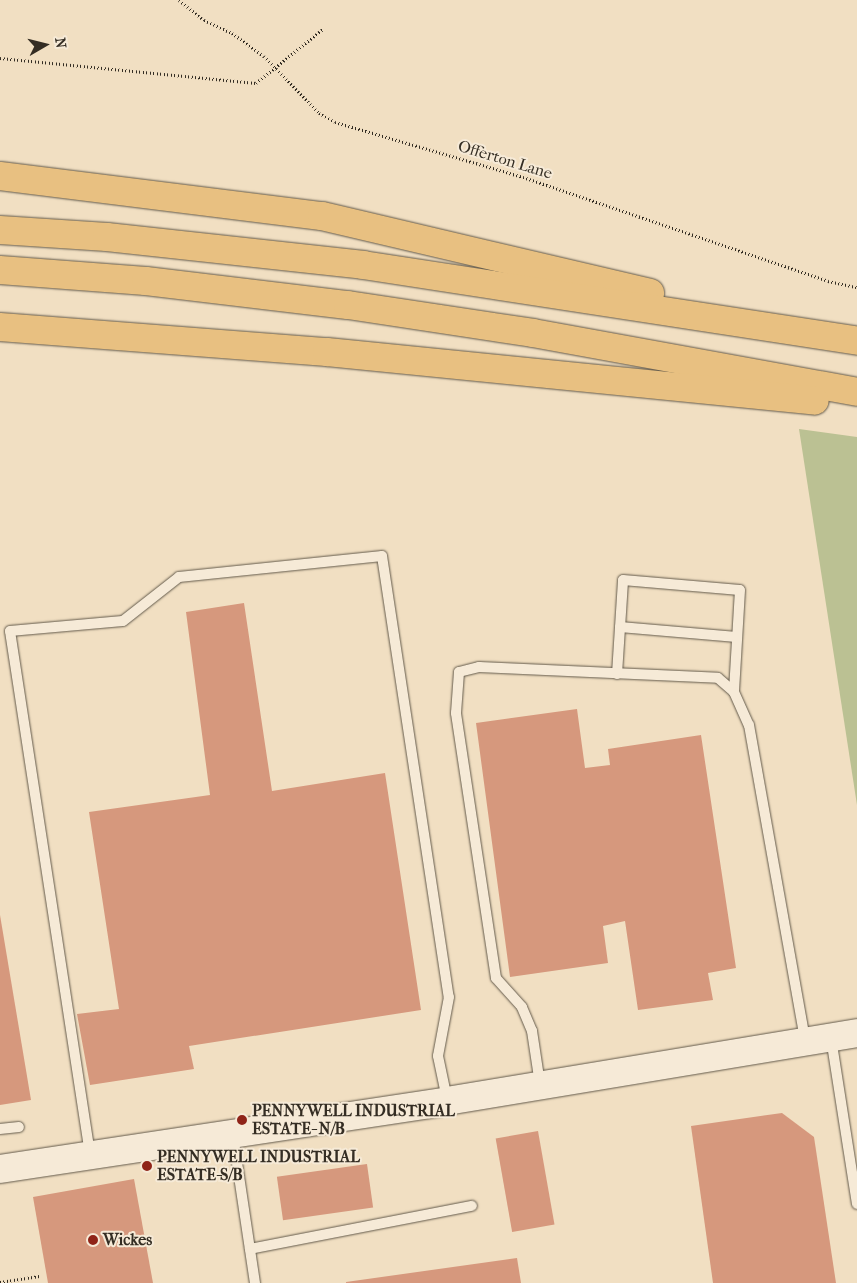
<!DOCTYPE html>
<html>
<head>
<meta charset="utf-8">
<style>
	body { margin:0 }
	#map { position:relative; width:857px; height:1283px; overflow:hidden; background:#f1dfc2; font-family:"IM FELL French Canon",serif }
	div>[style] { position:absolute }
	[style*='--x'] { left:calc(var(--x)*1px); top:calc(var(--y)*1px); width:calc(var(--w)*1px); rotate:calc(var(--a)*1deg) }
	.green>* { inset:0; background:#bbc193 }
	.building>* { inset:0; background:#d6987d; transform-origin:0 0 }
	.path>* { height:3px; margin-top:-1.5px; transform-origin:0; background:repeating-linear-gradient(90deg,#342d23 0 1px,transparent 0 3.5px) }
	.roads { filter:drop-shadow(0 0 1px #635a4b) drop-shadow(0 0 1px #635a4b) }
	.lane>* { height:10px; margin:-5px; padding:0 5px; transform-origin:5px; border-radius:5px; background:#f6ead7 }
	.secondary>* { height:28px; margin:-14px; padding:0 14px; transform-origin:14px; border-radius:14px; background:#f6ead7 }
	.highway>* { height:28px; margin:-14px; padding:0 14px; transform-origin:14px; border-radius:14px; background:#e8c081 }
	.dots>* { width:14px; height:14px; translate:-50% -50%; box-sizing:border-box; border:2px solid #f6ead7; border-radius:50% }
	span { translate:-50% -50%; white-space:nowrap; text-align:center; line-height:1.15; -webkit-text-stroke:4px #f6ead7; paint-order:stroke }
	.street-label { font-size:16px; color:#342d23 }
	.poi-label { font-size:16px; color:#342d23; font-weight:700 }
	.left { translate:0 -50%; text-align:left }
	.north { position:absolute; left:20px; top:20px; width:50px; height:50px; -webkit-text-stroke:4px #f6ead7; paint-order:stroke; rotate:82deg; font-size:14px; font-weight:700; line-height:20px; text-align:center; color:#342d23 }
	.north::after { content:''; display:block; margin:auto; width:18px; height:22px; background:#342d23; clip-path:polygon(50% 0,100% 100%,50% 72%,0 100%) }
</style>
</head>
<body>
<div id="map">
	<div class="green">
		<i style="clip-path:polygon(799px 429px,857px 437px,857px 805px)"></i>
	</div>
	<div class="building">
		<i style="clip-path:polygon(244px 603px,272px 791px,385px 773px,421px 1010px,189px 1046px,194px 1069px,90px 1085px,77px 1014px,119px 1009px,89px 812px,210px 795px,186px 612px)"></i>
		<i style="clip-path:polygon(577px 709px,585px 768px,610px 765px,608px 749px,701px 735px,736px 968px,708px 973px,713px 1000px,638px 1010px,625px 921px,603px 926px,608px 963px,510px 977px,476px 723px)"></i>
		<i style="clip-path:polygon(0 915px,31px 1100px,0 1105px)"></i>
		<i style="clip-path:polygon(782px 1113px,814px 1137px,836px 1283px,713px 1283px,691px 1126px)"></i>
		<i style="left:538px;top:1131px;width:95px;height:43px;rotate:80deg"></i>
		<i style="left:367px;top:1164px;width:44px;height:91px;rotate:82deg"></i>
		<i style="clip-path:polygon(134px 1179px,153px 1283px,48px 1283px,33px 1197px)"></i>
		<i style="clip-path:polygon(517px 1258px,521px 1283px,346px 1283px,346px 1282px)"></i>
	</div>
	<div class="path">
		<i style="--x:179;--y:0;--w:32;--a:39"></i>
		<i style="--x:204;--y:20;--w:31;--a:25"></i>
		<i style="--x:232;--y:33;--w:39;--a:36"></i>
		<i style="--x:264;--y:56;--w:79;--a:46"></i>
		<i style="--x:319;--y:113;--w:18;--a:29"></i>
		<i style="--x:335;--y:122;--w:196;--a:16.3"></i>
		<i style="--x:523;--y:177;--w:322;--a:18.8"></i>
		<i style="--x:828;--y:281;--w:30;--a:12"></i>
		<i style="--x:0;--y:58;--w:257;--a:5.6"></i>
		<i style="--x:256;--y:83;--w:86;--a:-38.9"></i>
		<i style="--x:0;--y:1282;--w:40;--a:-8.5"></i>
	</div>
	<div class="roads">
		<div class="lane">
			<i style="--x:620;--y:627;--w:117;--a:4.9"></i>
			<i style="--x:617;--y:674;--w:94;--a:-86.3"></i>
			<i style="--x:623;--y:580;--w:117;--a:4.9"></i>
			<i style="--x:740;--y:590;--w:102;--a:93.4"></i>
			<i style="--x:831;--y:1038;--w:168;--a:81.1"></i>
			<i style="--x:540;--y:1084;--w:54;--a:-98.6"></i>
			<i style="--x:532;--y:1031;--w:26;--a:-113"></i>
			<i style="--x:522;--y:1007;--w:39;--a:-132"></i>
			<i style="--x:496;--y:978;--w:268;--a:-98.6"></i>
			<i style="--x:456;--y:713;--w:41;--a:-85.8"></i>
			<i style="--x:459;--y:672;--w:21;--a:-14"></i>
			<i style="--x:479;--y:667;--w:239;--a:2.6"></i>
			<i style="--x:718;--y:678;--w:21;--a:41"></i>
			<i style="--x:734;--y:692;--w:36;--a:66"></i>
			<i style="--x:749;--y:725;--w:320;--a:79.9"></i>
			<i style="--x:0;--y:1129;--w:19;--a:-6"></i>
			<i style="--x:233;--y:1136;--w:149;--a:81.5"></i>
			<i style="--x:90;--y:1154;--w:529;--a:-98.7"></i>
			<i style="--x:10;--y:631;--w:113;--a:-5.1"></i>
			<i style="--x:123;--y:621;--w:71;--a:-38.2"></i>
			<i style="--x:179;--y:577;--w:204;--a:-5.9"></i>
			<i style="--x:382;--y:556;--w:446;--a:81.4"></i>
			<i style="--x:449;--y:997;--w:60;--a:100.6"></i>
			<i style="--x:438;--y:1056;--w:44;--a:78.2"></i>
			<i style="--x:250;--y:1249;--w:226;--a:-11"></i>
		</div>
		<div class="secondary">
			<i style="--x:0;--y:1169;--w:452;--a:-8.6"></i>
			<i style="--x:447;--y:1101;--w:416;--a:-9.4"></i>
		</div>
		<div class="highway">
			<i style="--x:0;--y:176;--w:324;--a:7.1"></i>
			<i style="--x:322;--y:216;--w:337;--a:13.2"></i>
			<i style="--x:0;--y:230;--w:107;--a:3.7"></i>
			<i style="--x:107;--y:237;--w:258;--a:6.2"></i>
			<i style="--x:363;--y:265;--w:500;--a:8.7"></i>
			<i style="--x:0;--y:270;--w:146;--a:4.3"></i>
			<i style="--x:146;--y:281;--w:203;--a:6.8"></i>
			<i style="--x:348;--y:305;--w:187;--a:8.6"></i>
			<i style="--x:533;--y:333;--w:329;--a:10.3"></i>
			<i style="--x:0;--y:327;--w:328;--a:4.4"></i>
			<i style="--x:327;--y:352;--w:490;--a:5.7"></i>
		</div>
	</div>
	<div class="dots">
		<i style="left:242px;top:1120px;background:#8f2418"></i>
		<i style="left:147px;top:1166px;background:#8f2418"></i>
		<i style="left:93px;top:1240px;background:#8f2418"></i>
	</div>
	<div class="street-label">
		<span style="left:505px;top:160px;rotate:17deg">Offerton Lane</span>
	</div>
	<div class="poi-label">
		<span class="left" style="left:252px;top:1120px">PENNYWELL INDUSTRIAL<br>ESTATE- N/B</span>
		<span class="left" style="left:157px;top:1166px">PENNYWELL INDUSTRIAL<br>ESTATE-S/B</span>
		<span class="left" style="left:103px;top:1240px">Wickes</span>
	</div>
	<div class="north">N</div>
</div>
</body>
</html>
